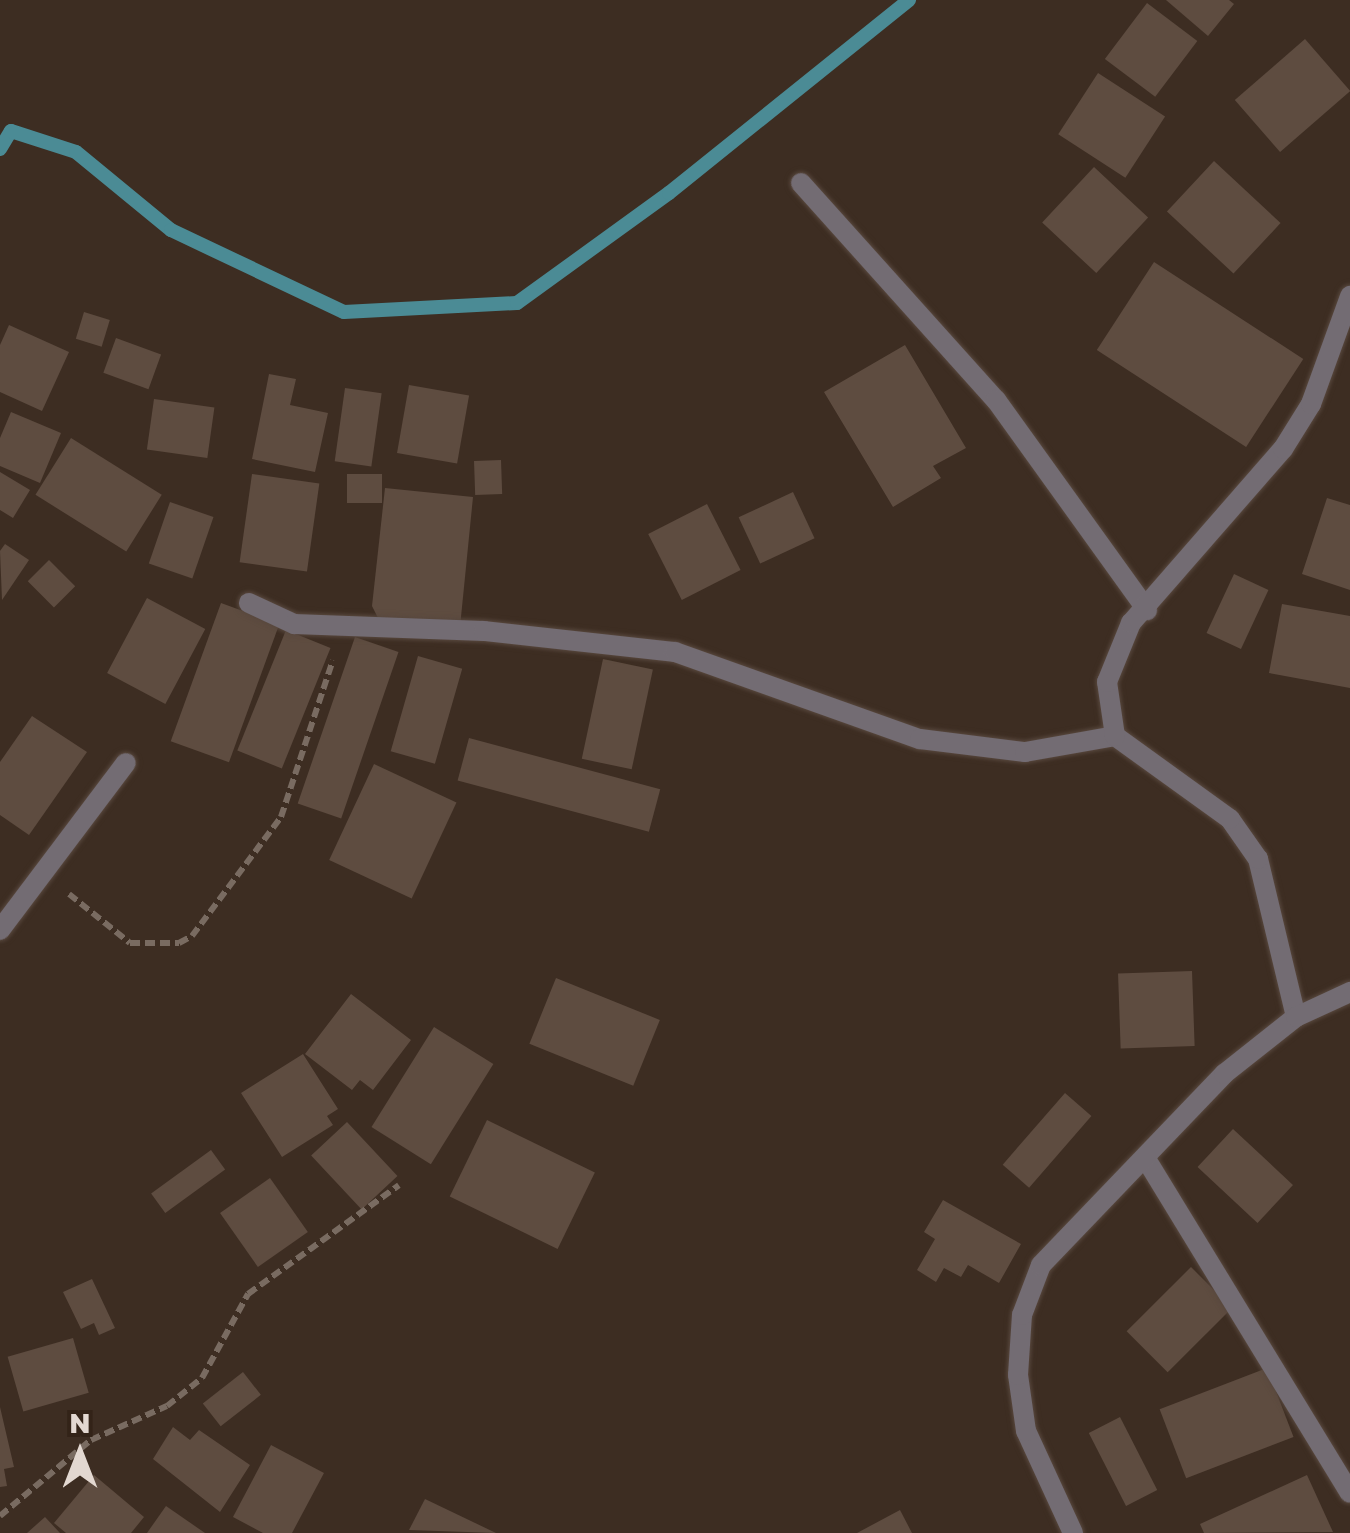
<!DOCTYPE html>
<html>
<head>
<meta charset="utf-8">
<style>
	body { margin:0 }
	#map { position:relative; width:1350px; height:1533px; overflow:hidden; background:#3d2d22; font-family:"Golos Text",sans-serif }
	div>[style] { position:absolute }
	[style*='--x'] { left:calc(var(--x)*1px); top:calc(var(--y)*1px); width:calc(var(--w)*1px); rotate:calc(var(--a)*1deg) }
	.stream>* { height:14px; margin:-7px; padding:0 7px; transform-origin:7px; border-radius:7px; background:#4b8b95 }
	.building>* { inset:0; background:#5e4c40; transform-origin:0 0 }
	.path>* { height:6px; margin-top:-3px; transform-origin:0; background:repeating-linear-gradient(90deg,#796b61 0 10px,transparent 0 15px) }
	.roads { filter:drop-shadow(0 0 2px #58483e) drop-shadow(0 0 2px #58483e) }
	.minor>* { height:20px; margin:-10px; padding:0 10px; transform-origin:10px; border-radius:10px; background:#736c73 }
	span { translate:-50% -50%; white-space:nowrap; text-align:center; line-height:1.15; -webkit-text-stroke:8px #332318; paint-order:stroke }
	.north { position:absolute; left:30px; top:1403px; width:100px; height:100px; -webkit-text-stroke:8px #332318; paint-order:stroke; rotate:0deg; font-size:28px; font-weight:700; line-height:40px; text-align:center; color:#e3d8d1 }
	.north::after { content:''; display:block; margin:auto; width:35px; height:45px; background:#e3d8d1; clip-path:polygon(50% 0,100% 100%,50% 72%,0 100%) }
</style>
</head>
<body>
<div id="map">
	<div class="stream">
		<i style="--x:0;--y:149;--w:21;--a:-59"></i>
		<i style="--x:11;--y:131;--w:68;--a:17.9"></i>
		<i style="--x:76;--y:152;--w:123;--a:39.4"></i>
		<i style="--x:171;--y:230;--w:191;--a:25.4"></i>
		<i style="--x:344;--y:312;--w:173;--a:-3"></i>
		<i style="--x:517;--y:303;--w:188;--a:-35.9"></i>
		<i style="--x:669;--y:193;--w:308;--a:-38.8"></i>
	</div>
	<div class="building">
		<i style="clip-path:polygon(1166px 0,1229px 0,1234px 4px,1208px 36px)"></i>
		<i style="left:1147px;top:3px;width:63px;height:70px;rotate:37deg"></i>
		<i style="left:1305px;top:39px;width:69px;height:93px;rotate:49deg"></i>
		<i style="left:1098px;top:73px;width:80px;height:73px;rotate:33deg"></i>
		<i style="left:1214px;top:161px;width:91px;height:69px;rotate:43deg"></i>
		<i style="left:1094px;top:167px;width:74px;height:76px;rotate:43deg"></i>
		<i style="left:1154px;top:262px;width:178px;height:105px;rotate:33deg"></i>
		<i style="left:84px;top:312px;width:27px;height:28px;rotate:17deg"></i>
		<i style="clip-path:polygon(9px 325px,69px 352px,42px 411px,0 392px,0 345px)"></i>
		<i style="left:116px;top:338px;width:48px;height:37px;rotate:20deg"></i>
		<i style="clip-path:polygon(905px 345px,966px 448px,933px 466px,941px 478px,893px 507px,824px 392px)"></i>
		<i style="clip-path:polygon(269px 374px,296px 379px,290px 405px,328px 413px,315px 472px,252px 459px)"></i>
		<i style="left:409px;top:385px;width:61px;height:69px;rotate:10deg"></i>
		<i style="left:345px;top:388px;width:37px;height:74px;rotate:8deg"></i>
		<i style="left:154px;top:399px;width:61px;height:51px;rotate:8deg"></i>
		<i style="clip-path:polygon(11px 412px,61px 433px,40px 483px,0 466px,0 438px)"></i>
		<i style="left:71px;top:438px;width:107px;height:67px;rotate:32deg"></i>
		<i style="left:501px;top:460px;width:34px;height:27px;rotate:88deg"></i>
		<i style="clip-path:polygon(0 472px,30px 490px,13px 518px,0 510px)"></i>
		<i style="left:252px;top:474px;width:68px;height:89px;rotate:8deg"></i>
		<i style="left:382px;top:474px;width:29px;height:35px;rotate:90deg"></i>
		<i style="clip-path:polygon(385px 488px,473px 497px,460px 627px,378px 618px,372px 606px)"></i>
		<i style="left:793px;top:492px;width:51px;height:60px;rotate:65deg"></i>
		<i style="clip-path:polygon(1327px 498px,1350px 505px,1350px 590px,1302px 574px)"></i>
		<i style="left:170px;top:502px;width:46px;height:65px;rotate:19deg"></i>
		<i style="left:707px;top:504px;width:74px;height:66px;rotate:63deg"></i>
		<i style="clip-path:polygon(5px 544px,29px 560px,2px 600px,0 551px)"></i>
		<i style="left:49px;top:560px;width:37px;height:30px;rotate:45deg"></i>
		<i style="left:1234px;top:574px;width:38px;height:65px;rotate:25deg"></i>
		<i style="left:147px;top:598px;width:66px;height:85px;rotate:28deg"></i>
		<i style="left:221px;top:603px;width:62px;height:147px;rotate:20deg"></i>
		<i style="clip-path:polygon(1282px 604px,1350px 616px,1350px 688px,1269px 673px)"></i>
		<i style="left:286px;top:630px;width:48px;height:130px;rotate:22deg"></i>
		<i style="left:355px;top:637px;width:46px;height:176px;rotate:19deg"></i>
		<i style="left:418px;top:656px;width:46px;height:99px;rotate:16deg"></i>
		<i style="left:603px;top:659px;width:51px;height:102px;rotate:12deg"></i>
		<i style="clip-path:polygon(32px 716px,87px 752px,29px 835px,0 815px,0 762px)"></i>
		<i style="left:469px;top:738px;width:198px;height:44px;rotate:15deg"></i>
		<i style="left:374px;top:764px;width:91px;height:106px;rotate:25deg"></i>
		<i style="left:1192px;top:971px;width:75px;height:74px;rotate:88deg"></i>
		<i style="left:556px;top:978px;width:112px;height:71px;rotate:22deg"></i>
		<i style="clip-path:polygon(351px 994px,411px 1040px,373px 1090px,360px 1080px,352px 1090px,305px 1054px)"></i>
		<i style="left:434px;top:1027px;width:70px;height:118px;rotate:32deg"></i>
		<i style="clip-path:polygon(303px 1054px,338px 1109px,327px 1116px,333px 1125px,282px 1157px,241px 1093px)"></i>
		<i style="left:1065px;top:1093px;width:35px;height:95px;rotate:41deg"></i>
		<i style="left:487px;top:1120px;width:120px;height:85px;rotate:26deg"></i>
		<i style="left:347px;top:1122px;width:74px;height:49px;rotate:47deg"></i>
		<i style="left:1233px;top:1129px;width:82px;height:52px;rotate:43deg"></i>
		<i style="left:211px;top:1150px;width:24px;height:74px;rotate:54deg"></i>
		<i style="left:270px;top:1178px;width:66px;height:61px;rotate:55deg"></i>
		<i style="clip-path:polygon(943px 1200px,1021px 1244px,999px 1283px,968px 1265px,961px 1277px,944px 1268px,936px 1282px,917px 1270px,935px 1239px,924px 1232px)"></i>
		<i style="left:1191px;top:1267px;width:58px;height:91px;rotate:45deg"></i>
		<i style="clip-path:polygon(92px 1279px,115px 1328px,99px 1335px,94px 1323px,81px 1329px,63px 1292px)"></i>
		<i style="left:73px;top:1338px;width:57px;height:68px;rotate:74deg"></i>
		<i style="left:1267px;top:1368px;width:74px;height:115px;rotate:69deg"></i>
		<i style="left:243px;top:1372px;width:29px;height:51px;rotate:52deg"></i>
		<i style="clip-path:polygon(0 1407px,14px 1467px,4px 1469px,7px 1486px,0 1487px)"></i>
		<i style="left:1120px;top:1417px;width:82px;height:35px;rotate:63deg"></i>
		<i style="clip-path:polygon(173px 1427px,190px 1440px,199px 1430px,250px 1465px,220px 1512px,153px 1459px)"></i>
		<i style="clip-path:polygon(271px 1445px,324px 1473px,292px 1533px,263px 1533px,233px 1517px)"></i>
		<i style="clip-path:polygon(94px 1475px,144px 1517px,131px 1533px,66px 1533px,54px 1523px)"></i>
		<i style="clip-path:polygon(1307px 1475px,1333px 1532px,1204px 1533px,1200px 1524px)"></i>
		<i style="clip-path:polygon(425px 1499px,496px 1533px,409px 1530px)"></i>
		<i style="clip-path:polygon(166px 1506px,205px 1533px,147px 1533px)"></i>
		<i style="clip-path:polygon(900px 1510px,912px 1533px,857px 1533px)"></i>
		<i style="clip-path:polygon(45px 1517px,60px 1533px,27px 1533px)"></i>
	</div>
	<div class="path">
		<i style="--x:69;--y:894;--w:78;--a:38.8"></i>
		<i style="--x:130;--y:943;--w:49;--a:0"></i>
		<i style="--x:179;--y:943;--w:15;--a:-28"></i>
		<i style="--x:192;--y:936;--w:149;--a:-53.2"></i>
		<i style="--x:281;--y:817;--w:165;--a:-71.7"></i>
		<i style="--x:0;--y:1516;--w:119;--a:-39.9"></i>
		<i style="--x:91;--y:1440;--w:83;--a:-24.1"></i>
		<i style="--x:167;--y:1406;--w:45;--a:-38.7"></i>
		<i style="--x:202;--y:1378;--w:96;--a:-61.3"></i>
		<i style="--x:248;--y:1294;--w:186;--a:-35.8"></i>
	</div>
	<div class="roads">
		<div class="minor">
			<i style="--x:801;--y:183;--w:292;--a:48.1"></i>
			<i style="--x:996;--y:400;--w:259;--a:54.3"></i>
			<i style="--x:249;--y:603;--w:50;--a:25"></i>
			<i style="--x:294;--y:624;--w:190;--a:2.1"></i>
			<i style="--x:484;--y:631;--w:192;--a:6.3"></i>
			<i style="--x:675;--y:652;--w:260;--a:19.6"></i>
			<i style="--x:920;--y:739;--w:106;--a:7.1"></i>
			<i style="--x:1025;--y:752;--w:91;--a:-10.1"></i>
			<i style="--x:0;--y:930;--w:209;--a:-53"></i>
			<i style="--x:1296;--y:1017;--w:163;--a:-103.5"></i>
			<i style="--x:1258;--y:859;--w:49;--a:-125"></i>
			<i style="--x:1230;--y:819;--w:142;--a:-144.2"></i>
			<i style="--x:1115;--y:736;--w:55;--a:-98.4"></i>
			<i style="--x:1107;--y:682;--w:64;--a:-67.9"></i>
			<i style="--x:1131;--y:623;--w:231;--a:-48.9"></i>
			<i style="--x:1283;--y:449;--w:53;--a:-58.1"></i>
			<i style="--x:1311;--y:404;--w:115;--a:-70.1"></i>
			<i style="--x:1146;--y:1159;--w:391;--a:58.6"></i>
			<i style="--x:1073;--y:1533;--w:112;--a:-114.7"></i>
			<i style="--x:1026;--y:1431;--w:57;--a:-98.1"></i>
			<i style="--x:1018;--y:1375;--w:60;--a:-86.2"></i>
			<i style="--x:1022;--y:1315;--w:53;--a:-69.2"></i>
			<i style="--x:1041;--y:1265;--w:265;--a:-46.2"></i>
			<i style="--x:1224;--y:1074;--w:92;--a:-38.4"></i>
			<i style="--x:1296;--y:1017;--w:60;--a:-24.8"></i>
		</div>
	</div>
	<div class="north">N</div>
</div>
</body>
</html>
